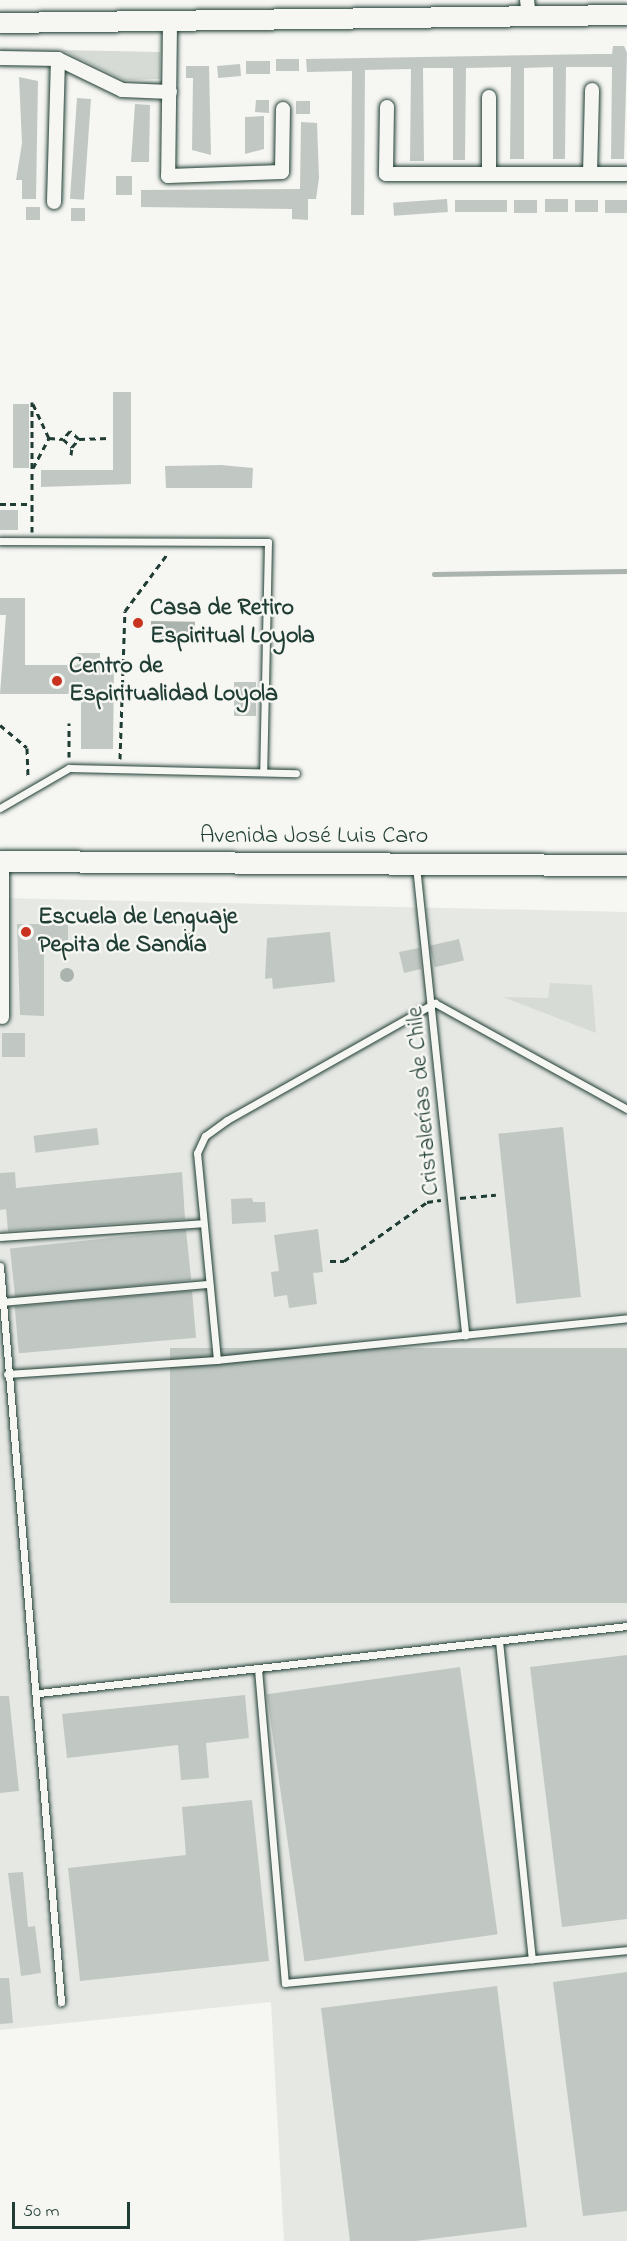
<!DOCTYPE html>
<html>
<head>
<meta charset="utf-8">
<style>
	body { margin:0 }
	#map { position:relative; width:627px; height:2241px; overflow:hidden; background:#f6f6f2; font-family:"Indie Flower",sans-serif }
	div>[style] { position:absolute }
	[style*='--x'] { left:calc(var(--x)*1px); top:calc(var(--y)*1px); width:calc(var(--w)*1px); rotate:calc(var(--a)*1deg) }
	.built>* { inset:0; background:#e6e8e4 }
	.green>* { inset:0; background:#d6dbd6 }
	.water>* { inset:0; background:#aab3ae; transform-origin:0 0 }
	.round { border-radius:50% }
	.stream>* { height:4.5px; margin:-2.25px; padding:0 2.25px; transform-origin:2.25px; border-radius:2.25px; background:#aab3ae }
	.building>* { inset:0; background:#c1c8c3; transform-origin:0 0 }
	.path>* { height:3px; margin-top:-1.5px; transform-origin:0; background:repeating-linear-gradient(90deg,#1f3d34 0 6px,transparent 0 10.5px) }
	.roads { filter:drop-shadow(0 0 2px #1f3d34) drop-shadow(0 0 2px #1f3d34) }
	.service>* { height:7px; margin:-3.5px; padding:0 3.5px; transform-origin:3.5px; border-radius:3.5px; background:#f6f6f2 }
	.minor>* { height:14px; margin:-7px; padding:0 7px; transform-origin:7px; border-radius:7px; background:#f6f6f2 }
	.secondary>* { height:20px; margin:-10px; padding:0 10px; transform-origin:10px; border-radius:10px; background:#f6f6f2 }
	.primary>* { height:21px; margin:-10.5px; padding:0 10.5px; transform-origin:10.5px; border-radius:10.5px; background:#f6f6f2 }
	.dots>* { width:16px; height:16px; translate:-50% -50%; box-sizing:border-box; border:3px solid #f6f6f2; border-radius:50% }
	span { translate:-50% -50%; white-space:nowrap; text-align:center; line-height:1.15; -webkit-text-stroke:5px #f6f6f2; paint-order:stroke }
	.poi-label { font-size:24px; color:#1f3d34; font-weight:700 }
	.left { translate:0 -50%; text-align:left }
	.street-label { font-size:24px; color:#1f3d34 }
	.scale { position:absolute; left:12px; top:2202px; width:118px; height:27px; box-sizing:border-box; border:3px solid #1f3d34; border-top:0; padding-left:8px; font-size:18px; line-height:21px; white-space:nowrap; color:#1f3d34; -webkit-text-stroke:4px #f6f6f2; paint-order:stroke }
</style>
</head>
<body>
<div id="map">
	<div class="built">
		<i style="clip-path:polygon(0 898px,627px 912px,627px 2241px,284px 2241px,271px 2002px,0 2030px)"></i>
	</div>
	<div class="green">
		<i style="clip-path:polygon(62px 50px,160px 52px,160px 79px,124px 80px)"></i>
		<i style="clip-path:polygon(550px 983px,592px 985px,596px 1033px,503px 997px,548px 998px)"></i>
	</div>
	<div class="water">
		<i style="left:151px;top:621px;width:44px;height:21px;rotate:1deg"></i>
		<i class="round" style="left:60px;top:968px;width:14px;height:14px"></i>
	</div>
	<div class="stream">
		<i style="--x:434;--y:574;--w:193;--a:-0.9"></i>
	</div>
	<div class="building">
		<i style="clip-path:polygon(613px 46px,624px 46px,627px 53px,624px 159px,611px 159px,612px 67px,566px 67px,565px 159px,553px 159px,553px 67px,524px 68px,524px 159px,510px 159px,511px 67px,466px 68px,465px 160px,453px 160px,453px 68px,423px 68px,424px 161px,410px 161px,411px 69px,365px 70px,364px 215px,351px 215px,352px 71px,307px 72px,306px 59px,597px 54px,612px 54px)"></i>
		<i style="left:276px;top:59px;width:23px;height:12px"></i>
		<i style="left:270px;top:61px;width:13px;height:24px;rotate:90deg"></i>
		<i style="left:240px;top:64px;width:12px;height:23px;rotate:85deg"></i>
		<i style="clip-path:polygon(186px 66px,209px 66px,211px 155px,192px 150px,193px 78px,186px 78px)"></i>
		<i style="clip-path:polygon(19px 77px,38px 81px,36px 199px,22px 199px,22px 180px,16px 180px,22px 143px)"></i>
		<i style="left:77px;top:98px;width:14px;height:101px;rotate:4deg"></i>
		<i style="clip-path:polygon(256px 100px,269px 100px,269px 113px,255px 112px)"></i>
		<i style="left:296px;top:101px;width:14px;height:13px"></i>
		<i style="clip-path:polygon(135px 104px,150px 105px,149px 162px,131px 162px)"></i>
		<i style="clip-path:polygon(264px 116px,264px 149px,245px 154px,245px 117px)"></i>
		<i style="clip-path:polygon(301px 122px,317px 123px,319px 178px,316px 199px,308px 199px,308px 220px,292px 219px,292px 209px,141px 207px,141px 190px,300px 189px)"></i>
		<i style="left:116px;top:176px;width:16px;height:19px"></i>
		<i style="left:447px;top:199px;width:13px;height:54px;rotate:86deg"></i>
		<i style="left:545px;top:199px;width:23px;height:13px"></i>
		<i style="left:455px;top:200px;width:52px;height:12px"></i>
		<i style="left:514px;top:200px;width:23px;height:13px"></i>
		<i style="left:575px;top:200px;width:23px;height:12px"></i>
		<i style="left:627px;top:200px;width:13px;height:22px;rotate:90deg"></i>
		<i style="left:26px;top:207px;width:14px;height:13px"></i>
		<i style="left:71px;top:208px;width:14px;height:13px"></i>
		<i style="clip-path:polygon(113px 392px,131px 392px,131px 484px,41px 487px,41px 470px,113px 470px)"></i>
		<i style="left:13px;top:404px;width:16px;height:64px"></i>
		<i style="clip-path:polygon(221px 465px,253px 468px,252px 488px,166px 488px,165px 466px)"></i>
		<i style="left:0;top:510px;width:18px;height:20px"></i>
		<i style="clip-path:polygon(0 598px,25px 598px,25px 665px,77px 665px,77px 653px,100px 653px,100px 669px,114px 669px,113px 749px,81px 749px,81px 694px,0 694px,6px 615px,0 615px)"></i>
		<i style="left:234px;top:682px;width:22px;height:34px"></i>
		<i style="clip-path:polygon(17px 924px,68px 924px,68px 948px,44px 948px,44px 1016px,20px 1015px)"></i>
		<i style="clip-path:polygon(330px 932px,335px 982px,273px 989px,272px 978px,265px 979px,267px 938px)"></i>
		<i style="left:459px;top:939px;width:22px;height:30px;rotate:77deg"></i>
		<i style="clip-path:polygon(419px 948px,421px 969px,404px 973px,399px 952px)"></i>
		<i style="left:2px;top:1033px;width:23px;height:24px"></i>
		<i style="left:563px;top:1127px;width:171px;height:65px;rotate:84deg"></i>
		<i style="left:97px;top:1128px;width:17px;height:64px;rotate:83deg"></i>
		<i style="clip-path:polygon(15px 1172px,16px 1188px,182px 1172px,185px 1219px,8px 1231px,6px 1209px,0 1210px,0 1173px)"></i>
		<i style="clip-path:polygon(252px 1198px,253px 1202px,265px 1202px,266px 1222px,232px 1224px,231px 1199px)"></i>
		<i style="clip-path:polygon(318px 1229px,323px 1272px,313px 1273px,317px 1304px,289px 1308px,287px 1295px,274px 1297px,271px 1272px,279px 1271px,274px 1235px)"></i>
		<i style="left:186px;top:1230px;width:50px;height:177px;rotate:84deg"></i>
		<i style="left:192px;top:1291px;width:47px;height:178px;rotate:85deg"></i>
		<i style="left:627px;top:1348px;width:255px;height:457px;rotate:90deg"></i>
		<i style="clip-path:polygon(627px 1655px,627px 1919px,562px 1927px,530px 1667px)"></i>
		<i style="left:460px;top:1667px;width:270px;height:195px;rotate:82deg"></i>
		<i style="clip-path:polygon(245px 1695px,249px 1738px,206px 1743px,209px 1778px,181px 1780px,178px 1745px,67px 1758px,62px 1714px)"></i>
		<i style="clip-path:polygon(0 1696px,9px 1696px,19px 1791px,0 1793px)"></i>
		<i style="clip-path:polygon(252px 1800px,269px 1961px,80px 1981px,68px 1868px,186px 1855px,182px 1807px)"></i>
		<i style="clip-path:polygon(23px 1872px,28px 1927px,35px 1926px,41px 1973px,21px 1976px,8px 1873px)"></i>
		<i style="clip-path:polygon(627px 1972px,627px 2211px,583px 2216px,553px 1982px)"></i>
		<i style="clip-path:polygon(0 1978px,9px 1978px,13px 2023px,0 2024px)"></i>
		<i style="clip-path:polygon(497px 1986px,527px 2227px,415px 2241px,350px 2241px,321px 2008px)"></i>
	</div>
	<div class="path">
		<i style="--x:33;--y:404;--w:38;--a:65"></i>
		<i style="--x:49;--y:438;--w:14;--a:4"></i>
		<i style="--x:79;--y:439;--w:12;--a:-138"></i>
		<i style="--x:70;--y:431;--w:11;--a:131"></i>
		<i style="--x:63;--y:439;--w:12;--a:42"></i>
		<i style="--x:72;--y:447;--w:11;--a:-49"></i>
		<i style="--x:79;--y:439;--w:30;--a:-2"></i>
		<i style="--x:71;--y:455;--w:8;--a:-83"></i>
		<i style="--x:33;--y:468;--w:34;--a:-62"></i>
		<i style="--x:0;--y:504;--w:31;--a:0"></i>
		<i style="--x:32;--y:532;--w:130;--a:-90"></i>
		<i style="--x:0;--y:725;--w:35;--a:40"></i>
		<i style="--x:27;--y:748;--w:30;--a:88"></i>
		<i style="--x:69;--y:757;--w:34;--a:-90"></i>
		<i style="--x:120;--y:759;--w:148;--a:-88.1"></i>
		<i style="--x:125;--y:611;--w:72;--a:-53.4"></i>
		<i style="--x:460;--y:1198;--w:36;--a:-5"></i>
		<i style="--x:330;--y:1261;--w:14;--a:0"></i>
		<i style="--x:344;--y:1261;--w:102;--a:-35.4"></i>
		<i style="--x:427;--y:1202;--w:14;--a:-8"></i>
	</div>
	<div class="roads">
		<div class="service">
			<i style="--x:0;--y:541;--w:268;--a:0.2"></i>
			<i style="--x:268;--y:542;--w:230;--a:91.2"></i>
			<i style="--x:0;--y:808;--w:80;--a:-30.1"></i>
			<i style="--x:69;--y:768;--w:227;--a:1.3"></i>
			<i style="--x:416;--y:866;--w:472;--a:84"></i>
			<i style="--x:0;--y:1237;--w:203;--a:-3.9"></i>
			<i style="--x:0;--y:1266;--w:739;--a:85.26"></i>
			<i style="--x:2;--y:1302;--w:208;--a:-5"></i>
			<i style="--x:217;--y:1360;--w:208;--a:-95.5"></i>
			<i style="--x:197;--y:1153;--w:19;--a:-65"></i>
			<i style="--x:205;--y:1136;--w:27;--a:-36"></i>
			<i style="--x:227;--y:1120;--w:239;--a:-29.4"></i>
			<i style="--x:435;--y:1003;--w:219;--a:28.9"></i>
			<i style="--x:7;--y:1374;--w:210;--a:-3.8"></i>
			<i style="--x:217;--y:1360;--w:412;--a:-5.8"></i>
			<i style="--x:499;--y:1641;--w:320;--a:84.1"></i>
			<i style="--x:258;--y:1669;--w:315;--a:85.1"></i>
			<i style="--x:285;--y:1983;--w:344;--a:-5.5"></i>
			<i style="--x:39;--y:1693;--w:592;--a:-6.5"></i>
		</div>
		<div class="minor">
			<i style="--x:527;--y:0;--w:16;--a:83"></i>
			<i style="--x:170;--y:23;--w:153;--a:90.7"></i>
			<i style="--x:168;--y:176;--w:114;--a:-2"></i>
			<i style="--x:282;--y:172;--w:63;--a:-89.1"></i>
			<i style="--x:0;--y:58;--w:58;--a:1"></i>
			<i style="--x:58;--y:59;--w:71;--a:25.8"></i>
			<i style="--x:122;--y:90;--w:48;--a:2.4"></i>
			<i style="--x:489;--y:97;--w:77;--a:90"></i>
			<i style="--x:387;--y:107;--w:67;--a:90.9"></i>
			<i style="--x:386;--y:174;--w:241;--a:0"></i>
			<i style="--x:590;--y:174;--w:84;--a:-88.6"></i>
			<i style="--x:54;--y:202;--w:143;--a:-88.4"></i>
			<i style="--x:2;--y:1017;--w:156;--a:-90"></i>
		</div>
		<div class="secondary">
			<i style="--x:0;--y:23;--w:627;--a:-0.73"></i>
		</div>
		<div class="primary">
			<i style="--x:0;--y:861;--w:627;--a:0.37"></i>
		</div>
	</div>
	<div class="dots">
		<i style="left:138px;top:623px;background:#c8321e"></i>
		<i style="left:57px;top:681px;background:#c8321e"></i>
		<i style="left:26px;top:932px;background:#c8321e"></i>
	</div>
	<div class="poi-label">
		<span class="left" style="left:150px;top:623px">Casa de Retiro<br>Espiritual Loyola</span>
		<span class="left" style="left:69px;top:681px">Centro de<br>Espiritualidad Loyola</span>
		<span class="left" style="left:38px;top:932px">Escuela de Lenguaje<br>Pepita de Sandía</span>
	</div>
	<div class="street-label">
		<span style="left:314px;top:837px">Avenida José Luis Caro</span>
		<span style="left:424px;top:1101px;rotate:-95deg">Cristalerías de Chile</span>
	</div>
	<div class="scale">50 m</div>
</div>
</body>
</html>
